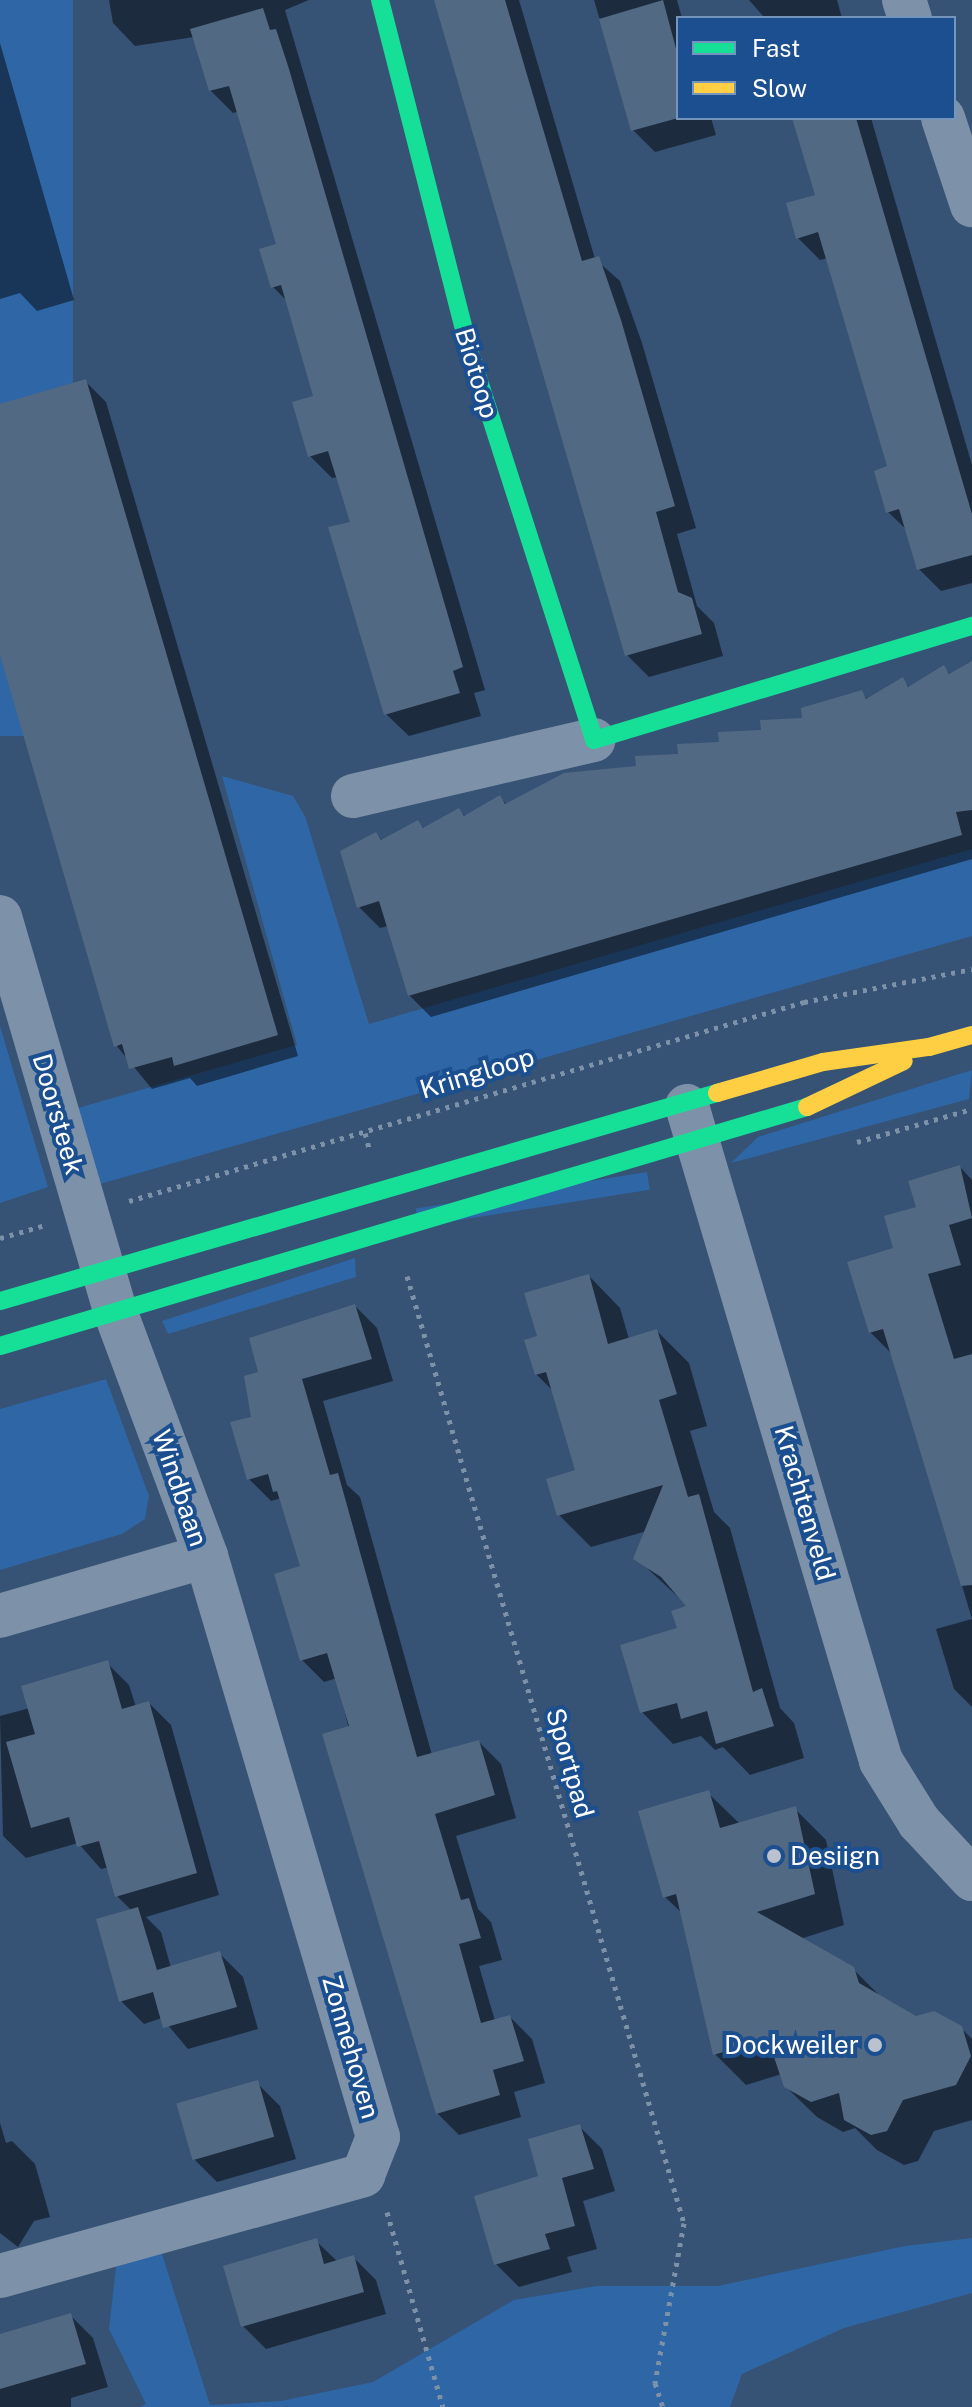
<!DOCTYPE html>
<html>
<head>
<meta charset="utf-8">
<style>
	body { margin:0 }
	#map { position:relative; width:972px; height:2407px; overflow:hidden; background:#365274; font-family:"Public Sans",sans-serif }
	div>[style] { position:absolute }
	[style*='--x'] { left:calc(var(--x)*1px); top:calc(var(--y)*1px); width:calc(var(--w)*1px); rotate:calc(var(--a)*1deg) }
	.green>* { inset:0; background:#2f66a5; transform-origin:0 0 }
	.shadow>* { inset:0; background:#0007 }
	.building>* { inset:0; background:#526984; transform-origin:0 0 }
	.path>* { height:5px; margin-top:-2.5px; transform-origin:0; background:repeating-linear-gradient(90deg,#7d92a8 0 4px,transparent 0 10px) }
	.street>* { height:44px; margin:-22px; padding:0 22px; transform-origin:22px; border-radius:22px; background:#7d92a8 }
	.fast>* { height:18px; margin:-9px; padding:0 9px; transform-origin:9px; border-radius:9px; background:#16e098 }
	.slow>* { height:18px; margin:-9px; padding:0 9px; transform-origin:9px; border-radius:9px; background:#ffcf43 }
	.dots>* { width:22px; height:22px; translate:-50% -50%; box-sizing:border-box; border:4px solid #1b4f8f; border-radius:50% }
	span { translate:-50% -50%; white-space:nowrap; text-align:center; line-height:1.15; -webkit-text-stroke:8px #1b4f8f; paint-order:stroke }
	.street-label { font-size:26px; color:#fff }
	.poi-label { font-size:26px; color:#fff }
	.left { translate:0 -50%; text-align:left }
	.right { translate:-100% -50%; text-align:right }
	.legend { position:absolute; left:676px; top:16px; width:280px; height:104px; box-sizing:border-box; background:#1b4f8f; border:2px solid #7695bc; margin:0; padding:10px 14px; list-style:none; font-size:24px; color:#fff }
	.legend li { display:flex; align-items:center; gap:16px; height:40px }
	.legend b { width:40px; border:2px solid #7695bc }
</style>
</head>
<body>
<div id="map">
	<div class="green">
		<i style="left:0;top:0;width:73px;height:736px"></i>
		<i style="clip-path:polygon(222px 776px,293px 796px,305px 816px,369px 1024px,972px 849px,972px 936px,100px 1184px,78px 1108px,297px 1045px)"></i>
		<i style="clip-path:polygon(0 1026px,48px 1187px,0 1203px)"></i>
		<i style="clip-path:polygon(972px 1070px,969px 1099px,731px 1163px,758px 1137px)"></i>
		<i style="left:647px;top:1172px;width:18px;height:234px;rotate:81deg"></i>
		<i style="clip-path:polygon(355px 1258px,356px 1277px,168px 1334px,162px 1321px)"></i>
		<i style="clip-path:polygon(106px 1379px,149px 1496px,145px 1519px,122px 1534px,0 1570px,0 1409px)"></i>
		<i style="clip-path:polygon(972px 2238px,972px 2293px,844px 2328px,742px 2374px,730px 2407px,140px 2407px,146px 2404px,109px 2329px,117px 2258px,162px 2254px,210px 2405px,281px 2401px,373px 2382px,514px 2300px,597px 2286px,718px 2286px,905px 2246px)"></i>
	</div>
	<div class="shadow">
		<i style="clip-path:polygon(109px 0,309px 0,285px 10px,485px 690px,474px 693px,481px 716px,409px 736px,386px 714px,352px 523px,338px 477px,332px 478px,310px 456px,315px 398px,288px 302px,272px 286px,278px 246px,239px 111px,233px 113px,210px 90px,194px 37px,135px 46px,113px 23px)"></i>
		<i style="clip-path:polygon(435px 0,519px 0,595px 259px,620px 281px,642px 343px,696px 528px,677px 534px,697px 606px,714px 623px,723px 656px,649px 677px,627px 655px)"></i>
		<i style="clip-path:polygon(594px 0,677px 0,682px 18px,678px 18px,678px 118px,711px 118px,716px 135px,655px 152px,633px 130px)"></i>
		<i style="clip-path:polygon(749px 0,837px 0,842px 18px,765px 18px)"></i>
		<i style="clip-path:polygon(0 43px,74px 300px,37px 311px,20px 293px,0 299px)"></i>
		<i style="clip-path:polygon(794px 118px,871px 118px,972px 465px,972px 583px,941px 591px,919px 569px,908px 531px,888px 512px,889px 467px,828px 258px,820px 260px,798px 238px,817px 196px)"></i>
		<i style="clip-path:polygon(85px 381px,106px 402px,298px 1056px,197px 1086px,190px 1078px,152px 1089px,116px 1045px,0 647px,0 406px)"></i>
		<i style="clip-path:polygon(972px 664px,972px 859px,431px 1017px,409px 995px,388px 926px,380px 928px,359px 907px,376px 834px,383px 841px,417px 822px,425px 829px,459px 810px,466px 817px,500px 797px,507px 805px,804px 719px,861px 692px,868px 700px,902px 680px,910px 688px,944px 668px,951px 675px)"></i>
		<i style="clip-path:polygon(960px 1167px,972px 1180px,972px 1707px,954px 1689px,936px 1629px,972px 1619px,893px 1355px,870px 1332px,895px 1250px,919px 1208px)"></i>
		<i style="clip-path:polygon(589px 1276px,620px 1308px,629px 1339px,657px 1331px,689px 1363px,707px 1426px,690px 1431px,714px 1512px,730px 1528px,780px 1708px,794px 1723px,804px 1758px,750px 1775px,723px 1747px,715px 1750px,701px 1736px,673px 1744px,642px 1712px,689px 1607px,636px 1558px,647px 1531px,591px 1547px,559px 1515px,577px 1471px,553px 1391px,536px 1374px,539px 1337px)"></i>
		<i style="clip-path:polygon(355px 1306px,377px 1328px,393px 1381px,323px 1401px,347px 1485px,360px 1497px,432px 1755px,479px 1742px,501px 1764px,516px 1818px,456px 1836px,478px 1909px,491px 1922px,502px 1960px,479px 1966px,495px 2021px,510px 2017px,532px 2039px,545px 2083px,514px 2092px,521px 2117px,459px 2135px,437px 2113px,337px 1678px,324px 1682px,302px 1660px,303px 1568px,282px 1498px,271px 1501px,249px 1479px,260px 1373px)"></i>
		<i style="clip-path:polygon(107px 1663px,129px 1685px,136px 1707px,149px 1703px,171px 1725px,219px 1895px,146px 1917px,161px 1932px,171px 1968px,220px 1954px,243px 1977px,258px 2029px,188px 2049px,162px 2018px,144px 2024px,121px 2001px,132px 1911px,117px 1896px,109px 1867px,101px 1869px,78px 1843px,26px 1858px,3px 1836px,0 1716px,30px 1708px)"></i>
		<i style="clip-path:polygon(708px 1793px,740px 1824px,795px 1809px,826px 1840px,844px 1925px,800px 1939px,853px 1969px,884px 2000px,916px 2018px,961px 2028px,972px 2039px,972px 2120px,934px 2131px,918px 2161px,904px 2165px,877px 2150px,855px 2128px,843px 2132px,817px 2117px,785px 2086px,782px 2074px,746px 2085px,715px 2054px,683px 1914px,665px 1897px)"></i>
		<i style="clip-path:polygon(257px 2083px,280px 2106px,296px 2159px,217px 2182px,194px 2159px)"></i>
		<i style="clip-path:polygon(0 2123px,6px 2143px,12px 2141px,35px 2164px,50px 2217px,34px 2221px,18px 2247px,0 2233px)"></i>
		<i style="clip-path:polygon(579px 2126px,602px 2149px,615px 2191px,583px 2201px,597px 2249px,567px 2257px,572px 2272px,519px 2287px,496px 2264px,541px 2178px)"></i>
		<i style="clip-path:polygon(316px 2241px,338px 2262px,353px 2257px,376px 2280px,386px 2314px,266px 2349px,243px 2326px)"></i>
		<i style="clip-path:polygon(70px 2315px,93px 2338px,108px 2387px,71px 2398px,71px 2407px,0 2407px,0 2336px)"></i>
	</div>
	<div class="building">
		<i style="clip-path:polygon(434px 0,505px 0,582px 261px,599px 256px,621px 320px,675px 506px,656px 512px,678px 592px,692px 598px,702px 634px,625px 656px)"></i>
		<i style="clip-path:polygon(663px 0,678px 56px,678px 118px,631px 131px,599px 19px)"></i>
		<i style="clip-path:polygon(263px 8px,270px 30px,276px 29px,289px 69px,463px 667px,453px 671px,460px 693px,384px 715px,328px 527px,350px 522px,328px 451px,308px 457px,292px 402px,313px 396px,281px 285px,271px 288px,259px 249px,276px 244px,229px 86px,209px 91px,190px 29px)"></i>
		<i style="clip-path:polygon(792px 118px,856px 118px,972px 514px,972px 555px,917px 570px,899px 509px,886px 513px,874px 471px,887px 466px,818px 232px,796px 239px,786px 203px,815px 195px)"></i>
		<i style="clip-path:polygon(86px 379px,278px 1035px,174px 1066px,172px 1057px,129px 1069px,122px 1044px,114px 1047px,0 655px,0 404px)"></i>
		<i style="clip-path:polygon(972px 661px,972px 810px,956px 812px,962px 835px,408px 996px,379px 901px,357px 908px,340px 851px,376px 832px,381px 840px,418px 820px,423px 828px,459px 808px,464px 816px,500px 795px,505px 804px,564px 773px,636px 766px,635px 756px,678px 754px,677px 744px,719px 742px,718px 732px,761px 730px,760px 720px,802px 718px,801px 708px,862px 690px,866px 699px,903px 677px,908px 687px,944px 665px,949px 674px)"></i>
		<i style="clip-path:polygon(960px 1165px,972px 1218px,949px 1225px,961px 1265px,928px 1274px,954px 1359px,972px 1354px,972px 1585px,961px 1586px,883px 1329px,869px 1333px,847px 1262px,893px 1248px,884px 1216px,916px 1207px,908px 1181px)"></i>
		<i style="clip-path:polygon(589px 1274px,608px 1344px,657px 1329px,677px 1394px,659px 1400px,688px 1497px,699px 1494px,753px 1692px,762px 1688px,774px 1726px,716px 1744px,707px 1711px,681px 1719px,677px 1703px,640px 1713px,620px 1645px,677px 1628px,671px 1611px,686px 1606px,661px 1577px,633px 1559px,663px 1485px,557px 1516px,546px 1479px,575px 1470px,546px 1372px,535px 1375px,524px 1340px,537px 1336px,524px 1293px)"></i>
		<i style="clip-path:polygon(355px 1304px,372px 1359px,302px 1379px,330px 1475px,338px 1473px,417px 1757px,479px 1740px,495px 1795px,435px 1814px,461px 1900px,469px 1898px,481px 1938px,459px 1944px,481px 2023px,510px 2015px,524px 2061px,493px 2070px,500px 2095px,436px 2114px,322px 1734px,349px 1726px,327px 1653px,300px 1661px,274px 1574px,300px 1566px,277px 1491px,273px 1492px,268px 1474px,247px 1480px,230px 1422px,251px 1417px,244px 1376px,258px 1372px,249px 1338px)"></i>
		<i style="clip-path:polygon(108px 1660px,122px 1709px,149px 1701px,197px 1873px,115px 1897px,99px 1841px,77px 1847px,69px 1817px,31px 1828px,6px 1742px,35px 1734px,21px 1686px)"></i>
		<i style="clip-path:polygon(709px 1790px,720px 1828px,796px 1806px,815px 1894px,757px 1912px,854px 1967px,859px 1983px,916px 2016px,934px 2011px,962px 2026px,971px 2056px,956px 2085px,903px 2100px,887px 2131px,871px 2135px,844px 2120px,839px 2093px,811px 2102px,784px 2087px,768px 2039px,713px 2055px,676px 1894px,663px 1898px,638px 1811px)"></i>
		<i style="clip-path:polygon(138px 1907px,157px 1970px,220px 1951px,237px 2007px,163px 2028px,153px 1992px,119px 2002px,96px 1919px)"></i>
		<i style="left:258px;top:2080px;width:59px;height:85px;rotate:74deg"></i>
		<i style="clip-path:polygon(580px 2124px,594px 2169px,562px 2178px,575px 2226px,545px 2234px,550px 2249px,494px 2265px,474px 2196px,538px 2176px,528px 2139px)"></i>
		<i style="clip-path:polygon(317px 2238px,324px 2264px,354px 2255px,364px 2292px,241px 2327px,223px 2266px)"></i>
		<i style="clip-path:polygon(71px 2313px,86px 2364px,0 2389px,0 2334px)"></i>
	</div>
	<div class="path">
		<i style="--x:365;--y:1133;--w:16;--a:75"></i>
		<i style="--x:857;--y:1142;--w:120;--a:-16"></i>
		<i style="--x:129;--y:1201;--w:704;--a:-16.43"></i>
		<i style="--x:804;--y:1002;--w:171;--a:-11.1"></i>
		<i style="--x:0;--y:1238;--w:44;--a:-15.9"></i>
		<i style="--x:407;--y:1276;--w:987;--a:73.7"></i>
		<i style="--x:684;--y:2223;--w:163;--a:100.3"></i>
		<i style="--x:655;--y:2383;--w:25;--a:72"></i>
		<i style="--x:387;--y:2212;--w:203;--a:74"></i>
	</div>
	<div class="street">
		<i style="--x:904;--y:0;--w:19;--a:72"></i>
		<i style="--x:943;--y:118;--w:92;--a:71.6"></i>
		<i style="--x:353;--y:796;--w:247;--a:-13.1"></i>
		<i style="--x:0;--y:917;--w:410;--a:73.7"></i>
		<i style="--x:115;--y:1311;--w:261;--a:69.6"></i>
		<i style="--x:206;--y:1556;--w:215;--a:163.8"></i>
		<i style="--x:687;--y:1106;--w:683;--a:73.5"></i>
		<i style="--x:881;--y:1761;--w:72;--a:58.1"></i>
		<i style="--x:919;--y:1822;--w:78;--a:47.1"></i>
		<i style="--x:0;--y:2276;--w:377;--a:-15.5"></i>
		<i style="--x:363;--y:2175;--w:41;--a:-68.5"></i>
		<i style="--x:378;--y:2137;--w:606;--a:-106.49"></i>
	</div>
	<div class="fast">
		<i style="--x:380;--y:0;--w:367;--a:75.7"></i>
		<i style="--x:471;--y:356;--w:403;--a:72.2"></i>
		<i style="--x:594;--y:740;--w:395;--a:-16.8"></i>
		<i style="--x:0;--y:1301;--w:747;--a:-16.18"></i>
		<i style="--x:0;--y:1346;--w:842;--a:-16.5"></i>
	</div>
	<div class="slow">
		<i style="--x:717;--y:1093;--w:110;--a:-16.3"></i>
		<i style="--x:823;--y:1062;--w:107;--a:-8.1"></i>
		<i style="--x:929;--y:1047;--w:45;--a:-15.6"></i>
		<i style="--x:807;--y:1107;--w:107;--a:-25.4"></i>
	</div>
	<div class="dots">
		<i style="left:774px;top:1856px;background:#b9c2ce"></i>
		<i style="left:875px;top:2045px;background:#b9c2ce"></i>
	</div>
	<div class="street-label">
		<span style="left:477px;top:373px;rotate:73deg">Biotoop</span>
		<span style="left:477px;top:1073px;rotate:-17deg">Kringloop</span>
		<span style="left:58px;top:1114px;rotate:74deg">Doorsteek</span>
		<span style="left:180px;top:1488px;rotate:71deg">Windbaan</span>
		<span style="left:805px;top:1503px;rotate:74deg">Krachtenveld</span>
		<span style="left:570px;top:1763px;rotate:74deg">Sportpad</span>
		<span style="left:351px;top:2047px;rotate:74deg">Zonnehoven</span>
	</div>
	<div class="poi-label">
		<span class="left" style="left:790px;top:1856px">Desiign</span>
		<span class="right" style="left:859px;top:2045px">Dockweiler</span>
	</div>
	<ul class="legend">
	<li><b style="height:10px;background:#16e098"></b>Fast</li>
	<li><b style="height:10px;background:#ffcf43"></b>Slow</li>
	</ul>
</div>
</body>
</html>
